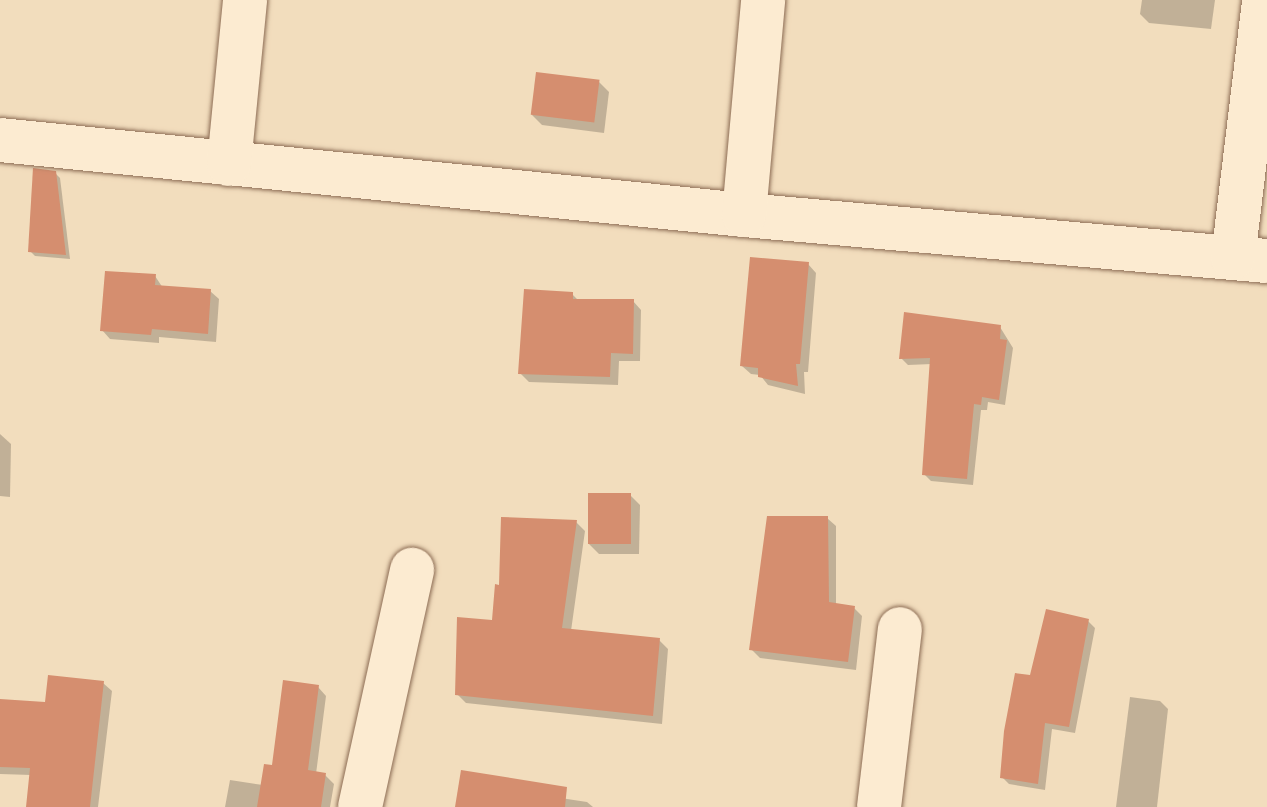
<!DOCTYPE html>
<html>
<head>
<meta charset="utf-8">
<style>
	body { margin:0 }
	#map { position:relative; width:1267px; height:807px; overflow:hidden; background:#f2ddbd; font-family:"Libre Baskerville",serif }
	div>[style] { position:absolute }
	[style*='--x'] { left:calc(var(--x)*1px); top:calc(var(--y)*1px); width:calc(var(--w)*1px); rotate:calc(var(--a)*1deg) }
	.shadow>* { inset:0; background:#0003 }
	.building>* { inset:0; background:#d58e6f; transform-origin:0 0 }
	.roads { filter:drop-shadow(0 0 2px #8c6c54) drop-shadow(0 0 2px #8c6c54) }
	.minor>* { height:44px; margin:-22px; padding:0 22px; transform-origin:22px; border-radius:22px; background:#fcebd1 }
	span { translate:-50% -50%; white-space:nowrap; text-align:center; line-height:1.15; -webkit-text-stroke:8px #f9e8ce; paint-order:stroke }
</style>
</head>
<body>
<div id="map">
	<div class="shadow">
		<i style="clip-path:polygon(1142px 0,1215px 0,1211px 29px,1149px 23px,1140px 14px)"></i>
		<i style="clip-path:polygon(599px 82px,609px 92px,604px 133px,542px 125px,532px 115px)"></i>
		<i style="clip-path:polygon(55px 173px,60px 178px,70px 259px,35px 256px,30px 251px)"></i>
		<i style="clip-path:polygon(808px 264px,816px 273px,808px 372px,804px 372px,805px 394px,768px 385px,760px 375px,751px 374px,742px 366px)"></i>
		<i style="clip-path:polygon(155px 276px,163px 288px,210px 291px,219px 299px,216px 342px,159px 337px,159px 343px,110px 339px,102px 330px)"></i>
		<i style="clip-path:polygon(572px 294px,579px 301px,633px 301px,641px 310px,640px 361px,619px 361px,618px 385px,529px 382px,520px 373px)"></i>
		<i style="clip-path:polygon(1000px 327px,1013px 348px,1005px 405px,988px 402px,987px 410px,981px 410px,973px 485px,931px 481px,924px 474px,932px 364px,908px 365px,901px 358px)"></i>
		<i style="clip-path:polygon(0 434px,11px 444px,10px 497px,0 496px)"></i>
		<i style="clip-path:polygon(630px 495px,640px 505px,639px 554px,599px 554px,589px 544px)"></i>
		<i style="clip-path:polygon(827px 518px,836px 526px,836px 605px,854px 608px,862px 616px,856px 670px,760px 658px,752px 650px)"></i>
		<i style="clip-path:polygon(576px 522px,585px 531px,571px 631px,659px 640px,668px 649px,662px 724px,466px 703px,457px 694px,494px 623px)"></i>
		<i style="clip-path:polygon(1088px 621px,1095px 628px,1075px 733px,1052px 729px,1045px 790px,1009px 784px,1002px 777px,1031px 678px)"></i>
		<i style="clip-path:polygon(103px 683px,112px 691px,98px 807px,28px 807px,31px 775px,0 774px,0 701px,46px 704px)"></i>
		<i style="clip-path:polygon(318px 687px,326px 696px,316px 774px,325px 775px,334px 784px,330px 807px,225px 807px,230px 780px,263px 785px)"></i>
		<i style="clip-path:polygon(1130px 697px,1160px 701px,1168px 709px,1157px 807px,1116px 807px)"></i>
		<i style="clip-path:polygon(521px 792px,587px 802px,593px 807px,457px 807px)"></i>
	</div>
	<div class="building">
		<i style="left:536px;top:72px;width:64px;height:43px;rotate:7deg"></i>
		<i style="clip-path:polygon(33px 168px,56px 171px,66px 255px,28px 252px)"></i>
		<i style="clip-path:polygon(750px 257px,809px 262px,800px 364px,796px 364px,798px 386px,758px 377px,758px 368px,740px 366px)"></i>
		<i style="clip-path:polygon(105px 271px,156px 274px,155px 285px,211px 289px,208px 334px,152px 329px,151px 335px,100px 331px)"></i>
		<i style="clip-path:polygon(524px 289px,573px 292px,573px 299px,634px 299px,633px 354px,611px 353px,610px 377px,518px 374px)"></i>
		<i style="clip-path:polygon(904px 312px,1001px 325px,1000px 339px,1007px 340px,999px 400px,982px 397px,981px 405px,974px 404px,967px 479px,922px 475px,930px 358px,899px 359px)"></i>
		<i style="left:588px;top:493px;width:43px;height:51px"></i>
		<i style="clip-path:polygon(767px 516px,828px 516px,829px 602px,855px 606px,848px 662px,749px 650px)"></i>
		<i style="clip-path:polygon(501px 517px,577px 520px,562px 628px,660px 638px,653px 716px,455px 695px,457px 617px,492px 620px,495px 584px,499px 585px)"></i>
		<i style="clip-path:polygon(1046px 609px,1089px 619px,1069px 727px,1045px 723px,1038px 784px,1000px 778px,1004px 731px,1015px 673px,1030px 675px)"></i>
		<i style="clip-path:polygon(48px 675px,104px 681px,90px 807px,26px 807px,30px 768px,0 767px,0 699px,45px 702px)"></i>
		<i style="clip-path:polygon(283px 680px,319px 685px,308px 770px,326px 773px,321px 807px,257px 807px,264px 764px,272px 765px)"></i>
		<i style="clip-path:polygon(461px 770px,567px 787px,565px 807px,455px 807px)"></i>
	</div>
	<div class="roads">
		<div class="minor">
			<i style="--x:0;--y:140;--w:748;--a:5.76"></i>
			<i style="--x:744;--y:215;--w:525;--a:5.03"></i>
			<i style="--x:229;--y:164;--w:165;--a:-84.4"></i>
			<i style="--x:744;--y:215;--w:216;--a:-84.9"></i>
			<i style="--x:1233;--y:258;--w:260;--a:-83.1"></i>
			<i style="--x:360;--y:807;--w:243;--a:-77.6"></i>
			<i style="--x:879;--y:807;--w:179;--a:-83.3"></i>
		</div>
	</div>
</div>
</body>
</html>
